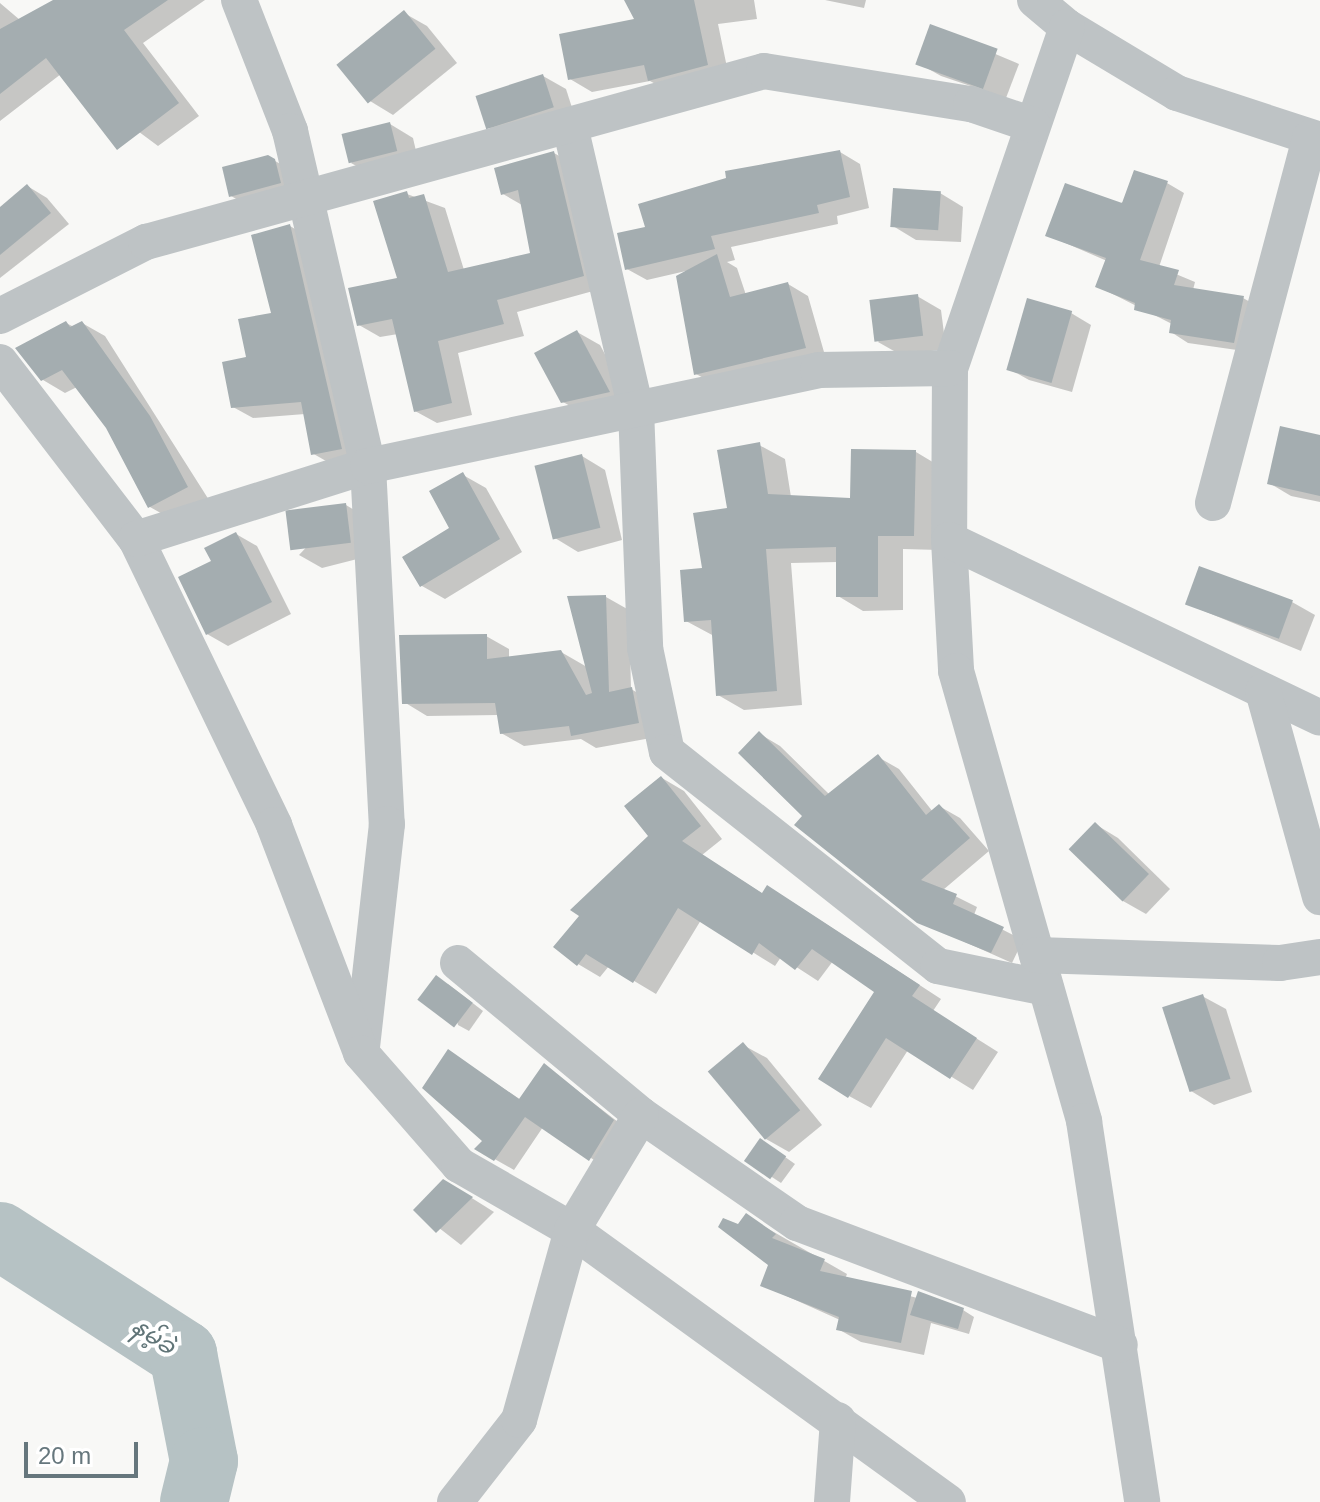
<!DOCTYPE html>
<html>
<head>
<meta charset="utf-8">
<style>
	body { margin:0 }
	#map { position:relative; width:1320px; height:1502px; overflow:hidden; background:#f8f8f6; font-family:Helvetica,"Noto Sans Myanmar",sans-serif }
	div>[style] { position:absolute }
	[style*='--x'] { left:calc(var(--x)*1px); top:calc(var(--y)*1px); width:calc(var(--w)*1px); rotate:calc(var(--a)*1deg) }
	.shadow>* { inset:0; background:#0003 }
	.river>* { height:68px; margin:-34px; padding:0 34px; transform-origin:34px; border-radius:34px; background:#b6c2c4 }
	.building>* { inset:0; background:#a4adb0; transform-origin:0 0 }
	.minor>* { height:36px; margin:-18px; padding:0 18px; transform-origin:18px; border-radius:18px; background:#bec3c5 }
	span { translate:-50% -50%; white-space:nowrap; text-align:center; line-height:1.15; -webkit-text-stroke:8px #fff; paint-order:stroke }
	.water-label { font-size:24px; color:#617578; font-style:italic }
	.scale { position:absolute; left:24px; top:1442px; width:114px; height:36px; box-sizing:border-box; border:4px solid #66777d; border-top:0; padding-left:10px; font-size:24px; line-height:28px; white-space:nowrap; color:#66777d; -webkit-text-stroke:6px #fff; paint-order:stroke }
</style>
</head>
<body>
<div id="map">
	<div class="shadow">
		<i style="clip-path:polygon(58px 0,205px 0,143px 43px,199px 116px,158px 146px,61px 74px,0 121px,0 3px,20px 20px)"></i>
		<i style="clip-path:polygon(626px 0,754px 0,757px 19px,718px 24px,729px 77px,672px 93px,650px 81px,592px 92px,570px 79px,637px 21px)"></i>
		<i style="clip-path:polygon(825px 0,866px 0,864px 8px)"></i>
		<i style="clip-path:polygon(404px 13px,427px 26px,457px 63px,393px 115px,370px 101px)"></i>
		<i style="clip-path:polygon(931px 27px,1019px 64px,1006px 98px,941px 76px,918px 63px)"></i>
		<i style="clip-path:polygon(543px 76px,566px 89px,576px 120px,510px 138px,486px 125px)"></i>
		<i style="clip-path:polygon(390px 124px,413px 138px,419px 164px,374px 176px,351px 163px)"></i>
		<i style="clip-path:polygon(840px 152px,860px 164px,869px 208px,837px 216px,838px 224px,731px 247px,735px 260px,727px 262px,737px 268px,746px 295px,788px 284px,808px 296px,826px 359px,717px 385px,696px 374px,686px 271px,647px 280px,627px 269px,647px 228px)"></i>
		<i style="clip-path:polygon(554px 153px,575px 165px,604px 288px,517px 312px,524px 336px,458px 353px,472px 415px,437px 423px,415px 411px,398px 334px,380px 337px,359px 325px,399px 279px,407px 194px,445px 208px,464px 270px,532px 254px,522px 205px,503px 194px)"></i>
		<i style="clip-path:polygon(268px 157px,291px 170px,302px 196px,254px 209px,231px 196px)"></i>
		<i style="clip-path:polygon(1167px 183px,1184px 193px,1159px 267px,1195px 282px,1193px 290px,1243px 298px,1261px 308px,1251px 352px,1188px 343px,1171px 332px,1172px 324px,1097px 286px,1107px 261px,1047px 235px)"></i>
		<i style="clip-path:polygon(29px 187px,47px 198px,69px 224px,0 278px,0 209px)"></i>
		<i style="clip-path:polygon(940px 193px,963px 207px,961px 242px,916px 240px,893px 226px)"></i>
		<i style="clip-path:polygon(290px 226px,310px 238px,362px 460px,333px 465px,312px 453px,305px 414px,253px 418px,233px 407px,248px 359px,274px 314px)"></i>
		<i style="clip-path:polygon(917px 296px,941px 310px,946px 349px,901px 355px,878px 342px)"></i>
		<i style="clip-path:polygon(1071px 313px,1091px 325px,1072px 392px,1029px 380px,1009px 369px)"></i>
		<i style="clip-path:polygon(66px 323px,74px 327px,82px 323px,105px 336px,209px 500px,173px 520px,150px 507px,108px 427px,77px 387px,65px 393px,43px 380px)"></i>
		<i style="clip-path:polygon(577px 332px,600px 345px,632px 405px,586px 415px,563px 402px)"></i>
		<i style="clip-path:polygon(1320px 437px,1320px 502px,1291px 496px,1269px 483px)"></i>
		<i style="clip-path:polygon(759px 445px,785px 459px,791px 497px,852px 500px,916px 452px,941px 467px,939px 550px,903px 549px,903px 610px,863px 611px,838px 596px,838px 562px,791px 563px,802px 705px,744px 710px,718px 695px,714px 636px,686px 621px)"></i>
		<i style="clip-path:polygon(582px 456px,605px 470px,622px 540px,578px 552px,555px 538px)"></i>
		<i style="clip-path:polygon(463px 475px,486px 488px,522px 552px,445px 599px,422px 586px,405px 558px,452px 529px)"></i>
		<i style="clip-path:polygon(346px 505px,369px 519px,373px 555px,322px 568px,299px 555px)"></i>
		<i style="clip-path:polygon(236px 534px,257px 546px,291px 614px,228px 646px,207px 634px,213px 562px)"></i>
		<i style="clip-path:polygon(606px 597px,629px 610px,631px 689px,655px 703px,662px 736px,596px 748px,581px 739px,524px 746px,501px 733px,499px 715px,427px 716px,404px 702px,486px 636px,509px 649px,509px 658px,561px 652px,587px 667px)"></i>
		<i style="clip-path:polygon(1292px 602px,1315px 615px,1301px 651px,1187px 604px)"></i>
		<i style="clip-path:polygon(760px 734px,780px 746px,830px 795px,878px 757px,899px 769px,933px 812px,939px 806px,960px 818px,989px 851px,943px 890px,977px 907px,974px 915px,1023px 940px,1012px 963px,918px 921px,805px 816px)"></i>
		<i style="clip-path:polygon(662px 778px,684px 791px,722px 839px,702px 855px,763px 894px,789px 900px,941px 999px,933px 1011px,998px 1052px,973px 1090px,908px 1050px,871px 1108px,849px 1096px,877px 992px,833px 961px,818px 981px,781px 957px,775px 966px,701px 920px,656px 994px,609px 966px,600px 977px,578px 964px,651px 836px)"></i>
		<i style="clip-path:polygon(1095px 824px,1118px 838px,1170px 889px,1146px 914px,1123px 901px,1070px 849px)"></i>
		<i style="clip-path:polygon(448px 984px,483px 1011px,469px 1031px,458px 1025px)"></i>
		<i style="clip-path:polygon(1202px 996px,1226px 1009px,1252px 1092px,1214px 1105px,1191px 1091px)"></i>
		<i style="clip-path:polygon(743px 1045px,767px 1058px,822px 1125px,789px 1152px,766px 1139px)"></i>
		<i style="clip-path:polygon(449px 1052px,521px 1100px,544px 1065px,631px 1132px,608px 1169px,543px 1127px,514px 1170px,477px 1149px,485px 1141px)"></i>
		<i style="clip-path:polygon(771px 1147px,795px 1164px,781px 1183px,746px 1160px)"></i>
		<i style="clip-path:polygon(467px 1195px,494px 1212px,461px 1245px,416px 1210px)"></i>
		<i style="clip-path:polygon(746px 1216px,847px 1274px,845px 1279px,963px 1310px,974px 1317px,969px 1334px,931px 1323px,924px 1355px,861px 1342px,838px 1329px,840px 1320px,762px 1285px,771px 1264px,738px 1227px)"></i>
	</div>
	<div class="river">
		<i style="--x:0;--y:1236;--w:218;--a:32.8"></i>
		<i style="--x:183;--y:1354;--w:109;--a:78.9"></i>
		<i style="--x:204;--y:1461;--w:42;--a:103.7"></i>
	</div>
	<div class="building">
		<i style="clip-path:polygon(53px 0,168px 0,124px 30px,179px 103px,117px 150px,46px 58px,0 94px,0 29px)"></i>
		<i style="clip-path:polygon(624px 0,694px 0,708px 65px,648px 81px,644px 65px,568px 80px,559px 34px,634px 19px)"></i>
		<i style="left:404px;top:10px;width:50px;height:87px;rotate:51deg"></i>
		<i style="left:930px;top:24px;width:72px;height:43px;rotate:20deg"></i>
		<i style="left:543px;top:74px;width:35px;height:71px;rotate:72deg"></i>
		<i style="left:390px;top:122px;width:30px;height:50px;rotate:76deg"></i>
		<i style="clip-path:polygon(840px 150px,850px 197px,817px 205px,819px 213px,711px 236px,715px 249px,625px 270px,617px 233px,645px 227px,638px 204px,726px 178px,725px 171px)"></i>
		<i style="clip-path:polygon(554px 151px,584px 276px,497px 300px,504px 324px,438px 341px,452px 403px,414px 412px,392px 319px,357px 326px,348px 288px,397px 278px,373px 201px,407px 191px,409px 198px,424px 194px,448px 272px,530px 253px,518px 190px,501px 195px,494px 168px)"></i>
		<i style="clip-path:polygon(268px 155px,275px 159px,281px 183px,229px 197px,222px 167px)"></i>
		<i style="clip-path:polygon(1134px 170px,1168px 181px,1140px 260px,1179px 270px,1174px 285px,1244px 296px,1234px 343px,1169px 333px,1171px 320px,1134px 310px,1135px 303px,1095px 287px,1106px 258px,1045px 236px,1065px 183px,1122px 203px)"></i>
		<i style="clip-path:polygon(27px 184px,51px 213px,0 255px,0 207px)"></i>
		<i style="left:893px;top:188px;width:48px;height:39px;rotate:4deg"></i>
		<i style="clip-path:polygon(290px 224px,342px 449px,311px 455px,301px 402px,231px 408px,222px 362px,246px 357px,238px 319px,271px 313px,251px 235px)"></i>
		<i style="clip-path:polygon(717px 254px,730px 297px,788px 282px,806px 348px,694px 375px,676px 276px)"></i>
		<i style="left:918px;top:294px;width:42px;height:49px;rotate:83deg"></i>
		<i style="left:1027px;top:298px;width:47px;height:75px;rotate:16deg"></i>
		<i style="clip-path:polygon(66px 321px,70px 327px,82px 321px,150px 416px,188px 487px,148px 508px,106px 428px,62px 370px,41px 381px,15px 348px)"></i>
		<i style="clip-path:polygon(577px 330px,610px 392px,561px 403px,534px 353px)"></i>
		<i style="clip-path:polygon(1280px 426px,1320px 435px,1320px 496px,1267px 484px)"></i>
		<i style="clip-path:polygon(760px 442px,768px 494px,850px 498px,851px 449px,916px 450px,914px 536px,878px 536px,878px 597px,836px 597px,836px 547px,766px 549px,777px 691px,716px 696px,711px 620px,684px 622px,680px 570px,702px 568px,693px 513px,727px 508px,717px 450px)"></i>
		<i style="left:582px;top:454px;width:76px;height:49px;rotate:76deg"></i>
		<i style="clip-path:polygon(463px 472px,500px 539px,420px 587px,402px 557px,449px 528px,429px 491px)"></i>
		<i style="left:346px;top:503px;width:40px;height:61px;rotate:83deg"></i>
		<i style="clip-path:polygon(236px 532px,272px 602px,206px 635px,178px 577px,211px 561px,204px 548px)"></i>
		<i style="left:1199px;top:566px;width:100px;height:41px;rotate:20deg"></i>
		<i style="clip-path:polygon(606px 595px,609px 692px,632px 687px,639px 723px,571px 736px,569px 726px,500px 734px,495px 703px,402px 704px,399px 635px,487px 634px,487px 659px,561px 650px,586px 695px,592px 693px,567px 596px)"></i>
		<i style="clip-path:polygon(759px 731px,825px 796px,878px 754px,926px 815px,939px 804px,970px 838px,921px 880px,957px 894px,953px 904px,1004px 927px,991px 953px,917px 923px,794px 825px,802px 816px,738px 753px)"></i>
		<i style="clip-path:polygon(661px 776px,701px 826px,682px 841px,762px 893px,767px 885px,920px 985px,912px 996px,977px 1038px,950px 1079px,886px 1038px,848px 1098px,818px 1079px,874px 992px,812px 949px,795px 970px,759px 943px,752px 955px,678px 908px,633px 983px,586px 954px,577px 966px,553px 947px,579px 916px,570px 910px,648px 836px,624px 806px)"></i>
		<i style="left:1095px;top:822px;width:75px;height:38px;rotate:44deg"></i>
		<i style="left:436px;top:975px;width:46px;height:31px;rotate:37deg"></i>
		<i style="left:1203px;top:994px;width:89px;height:43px;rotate:72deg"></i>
		<i style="left:743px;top:1042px;width:89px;height:46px;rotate:50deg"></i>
		<i style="clip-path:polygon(448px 1049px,519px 1099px,544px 1063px,614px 1120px,589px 1161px,525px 1117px,494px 1161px,474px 1149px,482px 1141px,422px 1088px)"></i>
		<i style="left:760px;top:1138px;width:32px;height:28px;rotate:35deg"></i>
		<i style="clip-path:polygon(443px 1179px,473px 1197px,436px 1233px,413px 1210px)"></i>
		<i style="clip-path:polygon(746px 1213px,776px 1234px,772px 1238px,825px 1259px,820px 1271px,912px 1291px,901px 1343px,836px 1330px,839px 1317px,760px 1286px,768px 1265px,718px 1227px,723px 1218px,738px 1224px)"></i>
		<i style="clip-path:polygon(918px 1291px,964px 1308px,958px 1329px,910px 1315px)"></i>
	</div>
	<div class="minor">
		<i style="--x:239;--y:0;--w:141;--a:68.7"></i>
		<i style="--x:290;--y:131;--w:344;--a:76.9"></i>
		<i style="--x:368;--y:466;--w:359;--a:87"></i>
		<i style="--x:387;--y:824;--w:223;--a:96.4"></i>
		<i style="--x:1035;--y:0;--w:42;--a:40.2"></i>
		<i style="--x:1067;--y:27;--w:128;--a:31"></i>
		<i style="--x:1177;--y:93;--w:151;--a:18.2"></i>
		<i style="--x:1067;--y:27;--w:361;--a:108.9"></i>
		<i style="--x:950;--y:368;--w:172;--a:90.3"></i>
		<i style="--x:949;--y:540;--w:131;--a:86.9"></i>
		<i style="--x:956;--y:671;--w:468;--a:74.1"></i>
		<i style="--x:1084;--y:1121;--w:385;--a:81.3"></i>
		<i style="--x:570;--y:126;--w:291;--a:76.9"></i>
		<i style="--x:636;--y:409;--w:239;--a:87.8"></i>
		<i style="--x:645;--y:648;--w:106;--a:78.1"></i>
		<i style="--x:667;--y:752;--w:345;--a:38.3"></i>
		<i style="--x:938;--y:966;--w:110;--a:11.5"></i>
		<i style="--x:0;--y:316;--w:164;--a:-26.9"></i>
		<i style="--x:146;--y:242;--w:641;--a:-15.47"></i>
		<i style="--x:764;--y:71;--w:210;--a:9.1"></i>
		<i style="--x:971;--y:104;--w:65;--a:18.7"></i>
		<i style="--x:0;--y:362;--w:223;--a:52.5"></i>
		<i style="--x:136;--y:539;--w:318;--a:64.2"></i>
		<i style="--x:274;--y:825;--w:244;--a:69.1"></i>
		<i style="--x:361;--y:1053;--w:149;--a:48.8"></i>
		<i style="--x:459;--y:1165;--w:130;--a:29.9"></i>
		<i style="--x:572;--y:1230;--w:464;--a:35.9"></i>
		<i style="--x:1213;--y:503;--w:378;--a:-75.1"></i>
		<i style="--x:136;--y:539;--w:243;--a:-17.5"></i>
		<i style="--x:368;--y:466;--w:460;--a:-12"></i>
		<i style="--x:818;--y:370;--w:132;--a:-0.9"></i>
		<i style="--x:949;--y:540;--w:411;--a:25.6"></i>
		<i style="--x:1263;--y:691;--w:214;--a:74.5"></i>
		<i style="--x:1037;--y:955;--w:243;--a:1.9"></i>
		<i style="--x:1280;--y:963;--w:40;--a:-8.5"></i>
		<i style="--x:458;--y:963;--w:238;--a:39.7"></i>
		<i style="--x:641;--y:1115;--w:190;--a:34.7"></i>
		<i style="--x:797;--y:1223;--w:345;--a:20.7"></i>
		<i style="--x:455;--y:1502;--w:104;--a:-52"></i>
		<i style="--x:519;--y:1420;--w:197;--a:-74.4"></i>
		<i style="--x:572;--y:1230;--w:134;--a:-59"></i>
		<i style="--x:832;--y:1502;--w:82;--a:-85.8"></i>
	</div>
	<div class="water-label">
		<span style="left:154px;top:1336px;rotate:34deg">နမ့်ခဲ</span>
	</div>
	<div class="scale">20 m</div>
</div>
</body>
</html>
